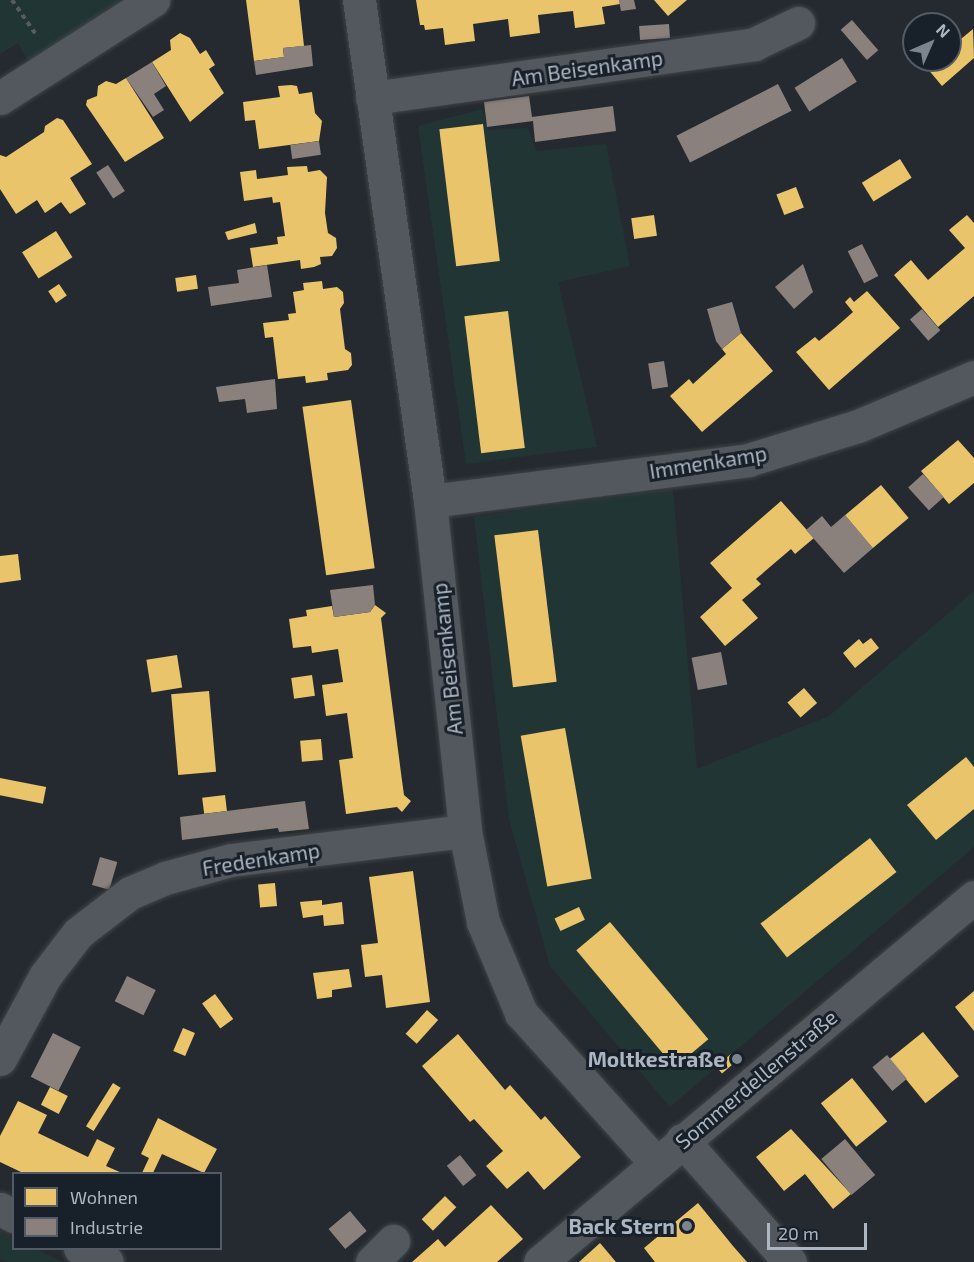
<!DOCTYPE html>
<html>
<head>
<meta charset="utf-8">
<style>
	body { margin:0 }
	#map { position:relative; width:974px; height:1262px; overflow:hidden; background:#242a2f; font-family:"Exo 2",sans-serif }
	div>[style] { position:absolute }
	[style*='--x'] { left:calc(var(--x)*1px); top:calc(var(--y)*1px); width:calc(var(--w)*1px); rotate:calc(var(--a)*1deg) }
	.green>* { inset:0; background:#223535 }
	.homes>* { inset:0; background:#e9c46a; transform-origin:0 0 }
	.industry>* { inset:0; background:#8a817c; transform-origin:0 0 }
	.path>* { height:4px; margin-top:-2px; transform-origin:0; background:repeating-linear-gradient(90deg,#565c61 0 4.5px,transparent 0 9px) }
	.roads { filter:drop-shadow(0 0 2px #404448) drop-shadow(0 0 2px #404448) }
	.minor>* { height:33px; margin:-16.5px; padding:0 16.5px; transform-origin:16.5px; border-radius:16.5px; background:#53585e }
	.dots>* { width:16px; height:16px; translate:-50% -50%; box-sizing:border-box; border:3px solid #182029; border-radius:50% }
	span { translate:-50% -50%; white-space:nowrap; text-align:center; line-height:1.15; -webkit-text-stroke:6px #182029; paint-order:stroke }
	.street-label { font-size:21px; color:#acb6c2 }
	.poi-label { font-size:21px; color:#acb6c2; font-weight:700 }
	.right { translate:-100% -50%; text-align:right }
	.legend { position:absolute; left:12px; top:1172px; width:210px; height:78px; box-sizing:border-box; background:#182029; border:2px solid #535c66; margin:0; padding:8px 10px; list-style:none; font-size:18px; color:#acb6c2 }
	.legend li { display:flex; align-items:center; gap:12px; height:30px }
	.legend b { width:30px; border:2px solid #535c66 }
	.north { position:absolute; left:902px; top:12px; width:60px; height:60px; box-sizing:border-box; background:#182029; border:2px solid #535c66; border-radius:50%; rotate:45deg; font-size:16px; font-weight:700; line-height:24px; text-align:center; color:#acb6c2 }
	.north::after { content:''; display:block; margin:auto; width:21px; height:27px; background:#7c858f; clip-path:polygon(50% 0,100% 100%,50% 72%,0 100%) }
	.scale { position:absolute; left:767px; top:1223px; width:100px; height:27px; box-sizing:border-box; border:3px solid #acb6c2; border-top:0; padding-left:8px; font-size:18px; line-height:21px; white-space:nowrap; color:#acb6c2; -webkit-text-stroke:4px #182029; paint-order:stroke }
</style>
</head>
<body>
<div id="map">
	<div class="green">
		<i style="clip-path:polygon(0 0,126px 0,29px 63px,18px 43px,0 54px)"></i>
		<i style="clip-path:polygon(482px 109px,489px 130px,528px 128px,536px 151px,606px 144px,630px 266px,558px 282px,597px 447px,466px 464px,418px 126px)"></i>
		<i style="clip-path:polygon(673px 489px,697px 769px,829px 716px,974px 591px,974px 847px,670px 1107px,550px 966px,509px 819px,474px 517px)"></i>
		<i style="clip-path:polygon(0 1231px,13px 1238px,14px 1248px,36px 1249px,64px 1262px,6px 1262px,0 1259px)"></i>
	</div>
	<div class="homes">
		<i style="clip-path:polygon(246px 0,299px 0,304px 46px,283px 48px,284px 57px,254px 61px)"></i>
		<i style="clip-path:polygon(416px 0,619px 0,620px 4px,602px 7px,605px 24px,575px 28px,573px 11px,555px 13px,538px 15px,540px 33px,510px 37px,508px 19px,473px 24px,475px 41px,445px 45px,443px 28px,425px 30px,424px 25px,420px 25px)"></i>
		<i style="clip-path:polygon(654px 0,687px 0,668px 16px)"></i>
		<i style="clip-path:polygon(973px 29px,974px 58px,942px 86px,927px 68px,937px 60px,950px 60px,950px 48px)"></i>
		<i style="clip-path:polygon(180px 33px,190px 38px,200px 54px,206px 50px,215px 65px,209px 69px,224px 93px,190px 122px,152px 62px,171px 50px,170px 40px)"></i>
		<i style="clip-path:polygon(126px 78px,164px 138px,125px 162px,86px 105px,87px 100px,97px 96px,98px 86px,106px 81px,116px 84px)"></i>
		<i style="clip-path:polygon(291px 85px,297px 86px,299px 94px,312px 92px,315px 113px,322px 121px,319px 141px,259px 149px,255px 120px,245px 121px,243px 102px,280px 97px,278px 86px)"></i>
		<i style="clip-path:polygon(57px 118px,63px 120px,92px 164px,70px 178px,86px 204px,70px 214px,61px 202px,45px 213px,37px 200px,16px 214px,0 189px,0 155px,6px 157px,44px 132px,45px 126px)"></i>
		<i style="left:483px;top:124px;width:138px;height:44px;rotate:83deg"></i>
		<i style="left:900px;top:159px;width:22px;height:45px;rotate:58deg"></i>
		<i style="clip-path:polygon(307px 166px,308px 172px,320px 170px,327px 177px,325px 213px,328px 233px,336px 238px,337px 248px,332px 256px,320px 257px,321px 264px,314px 267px,301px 269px,300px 260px,253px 267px,250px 248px,278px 244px,277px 237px,285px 236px,280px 202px,273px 203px,272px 197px,244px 201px,240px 172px,256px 170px,257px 179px,288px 175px,287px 167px)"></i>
		<i style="left:796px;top:187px;width:22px;height:21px;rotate:69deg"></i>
		<i style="left:654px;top:215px;width:21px;height:23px;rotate:82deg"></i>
		<i style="clip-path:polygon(967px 215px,974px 223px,974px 296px,938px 327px,894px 275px,911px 260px,928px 280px,965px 248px,949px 230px)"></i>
		<i style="clip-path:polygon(255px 223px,257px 233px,228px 240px,225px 232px)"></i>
		<i style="left:56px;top:231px;width:31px;height:40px;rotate:58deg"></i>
		<i style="left:196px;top:275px;width:14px;height:21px;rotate:82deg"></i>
		<i style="clip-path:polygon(322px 281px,323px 289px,337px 287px,343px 292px,344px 303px,340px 309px,345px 349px,351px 353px,352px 365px,348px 370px,327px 373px,328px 380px,306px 383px,305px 376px,278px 379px,273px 337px,265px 338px,263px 323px,289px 320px,288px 314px,296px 313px,293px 292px,304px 290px,303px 283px)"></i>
		<i style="left:59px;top:284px;width:14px;height:13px;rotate:56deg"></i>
		<i style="clip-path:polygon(867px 291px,900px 328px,829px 390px,796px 352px,815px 337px,819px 341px,836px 327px,853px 312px,845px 302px,850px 297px,854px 302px)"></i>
		<i style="left:508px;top:311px;width:138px;height:44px;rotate:83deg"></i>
		<i style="clip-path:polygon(741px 333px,773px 371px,702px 432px,670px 396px,689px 379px,693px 384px,726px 354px,722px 349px)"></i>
		<i style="left:351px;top:400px;width:170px;height:49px;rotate:82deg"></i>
		<i style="clip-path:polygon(958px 440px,974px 458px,974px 483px,949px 504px,921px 471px)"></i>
		<i style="left:881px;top:485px;width:43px;height:47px;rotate:50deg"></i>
		<i style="clip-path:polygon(781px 501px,814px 538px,795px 554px,791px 549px,756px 579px,761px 584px,742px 600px,758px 618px,725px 646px,700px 617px,732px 588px,710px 563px)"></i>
		<i style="left:538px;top:530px;width:153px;height:44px;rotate:83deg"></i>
		<i style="clip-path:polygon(18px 554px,21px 580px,0 583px,0 556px)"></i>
		<i style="clip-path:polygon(375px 605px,386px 613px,381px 618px,401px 773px,404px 795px,411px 801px,402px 812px,397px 807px,346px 814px,339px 760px,353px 758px,347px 713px,326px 716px,322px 685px,343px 682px,338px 649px,312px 653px,311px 646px,293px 648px,289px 619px,307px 616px,306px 610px,332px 606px,334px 617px,370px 612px)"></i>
		<i style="clip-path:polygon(871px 638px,879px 648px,855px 668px,843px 653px,859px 639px,863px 644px)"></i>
		<i style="left:177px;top:655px;width:33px;height:31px;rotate:81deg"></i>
		<i style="left:312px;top:675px;width:21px;height:21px;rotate:82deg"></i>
		<i style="left:804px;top:688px;width:20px;height:22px;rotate:49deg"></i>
		<i style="left:209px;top:691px;width:81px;height:38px;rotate:85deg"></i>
		<i style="left:565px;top:728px;width:153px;height:45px;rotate:80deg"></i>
		<i style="left:321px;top:739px;width:21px;height:21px;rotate:85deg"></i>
		<i style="clip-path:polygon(966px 757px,974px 767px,974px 809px,936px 840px,907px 805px)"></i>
		<i style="left:0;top:778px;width:47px;height:17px;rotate:11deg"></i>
		<i style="left:225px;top:795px;width:16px;height:23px;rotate:83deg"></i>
		<i style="left:870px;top:838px;width:43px;height:139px;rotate:52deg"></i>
		<i style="clip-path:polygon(413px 871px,430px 1002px,386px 1008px,382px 975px,365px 977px,361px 945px,378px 943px,369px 877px)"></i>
		<i style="left:275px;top:883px;width:23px;height:17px;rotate:85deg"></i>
		<i style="clip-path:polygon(322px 900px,322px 905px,342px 902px,344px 924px,324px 926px,323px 915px,303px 918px,300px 902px)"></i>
		<i style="left:579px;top:907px;width:14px;height:27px;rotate:65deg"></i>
		<i style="left:610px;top:922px;width:153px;height:44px;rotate:50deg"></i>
		<i style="clip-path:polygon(349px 969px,352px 987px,332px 990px,332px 997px,317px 999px,313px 973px)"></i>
		<i style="clip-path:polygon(974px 991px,974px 1031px,955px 1007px)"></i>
		<i style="left:215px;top:994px;width:31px;height:16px;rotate:54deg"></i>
		<i style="left:427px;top:1010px;width:15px;height:32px;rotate:42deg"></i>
		<i style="left:183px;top:1028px;width:13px;height:25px;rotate:23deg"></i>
		<i style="left:923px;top:1032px;width:57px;height:43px;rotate:51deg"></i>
		<i style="clip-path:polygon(458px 1034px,505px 1090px,510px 1085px,541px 1120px,545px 1116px,581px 1157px,544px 1190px,528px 1171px,507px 1189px,486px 1166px,503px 1151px,474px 1119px,470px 1122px,422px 1066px)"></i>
		<i style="left:732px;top:1053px;width:9px;height:21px;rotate:49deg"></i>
		<i style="left:852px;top:1078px;width:56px;height:40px;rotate:51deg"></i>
		<i style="left:113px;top:1083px;width:9px;height:51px;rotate:32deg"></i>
		<i style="left:50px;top:1087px;width:20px;height:20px;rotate:27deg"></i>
		<i style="clip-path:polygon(18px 1101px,47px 1115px,38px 1133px,88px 1157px,97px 1139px,115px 1148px,106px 1166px,122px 1173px,23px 1173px,0 1162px,0 1136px)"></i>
		<i style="clip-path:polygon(158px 1118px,217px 1149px,204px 1173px,162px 1154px,153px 1173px,142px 1173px,149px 1158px,141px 1154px)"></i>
		<i style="clip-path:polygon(791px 1129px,851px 1194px,833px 1209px,805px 1174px,784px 1191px,756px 1157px)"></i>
		<i style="left:445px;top:1196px;width:16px;height:33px;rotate:45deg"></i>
		<i style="clip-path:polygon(698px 1203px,733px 1246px,747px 1262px,655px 1262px,644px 1248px)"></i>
		<i style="clip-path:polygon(491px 1205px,523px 1239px,497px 1262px,412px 1262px,438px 1239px,445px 1247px)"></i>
		<i style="clip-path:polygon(600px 1243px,616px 1262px,579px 1262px)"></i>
	</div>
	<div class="industry">
		<i style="clip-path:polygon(619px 0,634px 0,636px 9px,621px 11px)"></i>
		<i style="left:852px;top:20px;width:40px;height:15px;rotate:49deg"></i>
		<i style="left:669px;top:24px;width:14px;height:30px;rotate:86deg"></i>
		<i style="clip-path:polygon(311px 45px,313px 66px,256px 75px,254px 61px,284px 57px,283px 48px)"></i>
		<i style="left:842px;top:58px;width:28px;height:56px;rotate:58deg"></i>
		<i style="clip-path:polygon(152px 62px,166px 86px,154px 94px,164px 110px,153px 117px,126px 78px)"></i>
		<i style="left:778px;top:84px;width:30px;height:114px;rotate:63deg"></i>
		<i style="clip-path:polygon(529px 96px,532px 117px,613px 106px,616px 131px,535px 142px,533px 121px,487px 127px,484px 102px)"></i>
		<i style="left:319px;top:141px;width:14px;height:29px;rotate:82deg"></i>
		<i style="left:108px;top:165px;width:31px;height:14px;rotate:57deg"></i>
		<i style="left:862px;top:244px;width:36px;height:16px;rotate:63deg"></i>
		<i style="clip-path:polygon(803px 264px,813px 292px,794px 309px,775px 287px)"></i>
		<i style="clip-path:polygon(267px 265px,272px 297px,211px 306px,208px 287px,239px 283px,237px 270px)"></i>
		<i style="clip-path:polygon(732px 302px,741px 333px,722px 349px,716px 341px,707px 309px)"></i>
		<i style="left:922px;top:309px;width:28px;height:16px;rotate:49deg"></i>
		<i style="left:664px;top:361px;width:26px;height:16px;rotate:81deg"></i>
		<i style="clip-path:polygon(275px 379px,277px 409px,247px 413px,245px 399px,219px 402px,216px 387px)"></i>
		<i style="left:923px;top:474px;width:31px;height:20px;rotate:48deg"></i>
		<i style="clip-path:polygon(845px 515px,873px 548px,844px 573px,806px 530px,822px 516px,831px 527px)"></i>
		<i style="clip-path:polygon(373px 585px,375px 605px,370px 612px,334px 617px,330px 590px)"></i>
		<i style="left:721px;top:652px;width:33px;height:30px;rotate:79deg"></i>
		<i style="clip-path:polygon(305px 801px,309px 829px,279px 832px,278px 828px,182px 840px,180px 817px)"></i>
		<i style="left:100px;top:857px;width:18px;height:29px;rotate:16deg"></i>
		<i style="left:127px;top:976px;width:32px;height:28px;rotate:26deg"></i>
		<i style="left:53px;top:1033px;width:31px;height:49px;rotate:27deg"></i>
		<i style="left:887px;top:1055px;width:31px;height:19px;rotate:50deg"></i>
		<i style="left:845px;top:1139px;width:47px;height:31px;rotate:50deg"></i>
		<i style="left:460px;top:1155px;width:26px;height:17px;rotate:51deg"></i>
		<i style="left:350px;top:1211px;width:26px;height:28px;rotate:50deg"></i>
	</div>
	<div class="path">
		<i style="--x:12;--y:0;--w:44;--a:55.2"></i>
	</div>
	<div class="roads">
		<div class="minor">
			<i style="--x:359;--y:0;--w:506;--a:81.93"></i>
			<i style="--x:430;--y:501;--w:332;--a:83.9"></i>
			<i style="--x:465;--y:831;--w:93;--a:78.8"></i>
			<i style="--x:483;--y:922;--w:99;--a:67.3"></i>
			<i style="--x:521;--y:1013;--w:202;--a:48"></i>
			<i style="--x:0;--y:98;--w:182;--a:-32.6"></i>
			<i style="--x:372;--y:98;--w:386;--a:-8"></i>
			<i style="--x:754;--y:44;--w:49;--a:-25.5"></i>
			<i style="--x:430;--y:501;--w:321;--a:-7.3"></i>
			<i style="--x:748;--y:460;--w:115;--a:-17.2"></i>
			<i style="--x:858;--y:426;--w:126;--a:-22.9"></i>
			<i style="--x:0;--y:1059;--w:94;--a:-61.5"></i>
			<i style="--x:45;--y:976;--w:54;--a:-52.5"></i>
			<i style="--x:78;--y:933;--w:66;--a:-37.6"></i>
			<i style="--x:130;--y:893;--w:38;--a:-23"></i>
			<i style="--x:165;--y:878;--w:68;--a:-15.3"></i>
			<i style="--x:231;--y:860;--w:236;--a:-7.1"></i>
			<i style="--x:682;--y:1140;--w:163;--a:48.5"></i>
			<i style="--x:0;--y:1209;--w:16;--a:27"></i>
			<i style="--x:80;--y:1248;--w:30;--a:27"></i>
			<i style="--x:372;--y:1262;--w:30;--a:-45"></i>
			<i style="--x:540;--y:1262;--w:567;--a:-40.06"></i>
		</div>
	</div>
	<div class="dots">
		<i style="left:737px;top:1059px;background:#7c858f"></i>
		<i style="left:687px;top:1226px;background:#7c858f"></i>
	</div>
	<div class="street-label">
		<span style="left:587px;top:68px;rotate:-8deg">Am Beisenkamp</span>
		<span style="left:708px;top:462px;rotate:-9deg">Immenkamp</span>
		<span style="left:447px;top:659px;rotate:-96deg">Am Beisenkamp</span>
		<span style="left:261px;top:859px;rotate:-9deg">Fredenkamp</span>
		<span style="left:756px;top:1079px;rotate:-40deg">Sommerdellenstraße</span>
	</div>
	<div class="poi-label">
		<span class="right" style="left:725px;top:1059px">Moltkestraße</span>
		<span class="right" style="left:675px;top:1226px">Back Stern</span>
	</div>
	<ul class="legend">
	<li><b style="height:16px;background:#e9c46a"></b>Wohnen</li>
	<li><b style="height:16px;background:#8a817c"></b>Industrie</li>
	</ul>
	<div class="north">N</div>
	<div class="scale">20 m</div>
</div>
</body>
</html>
